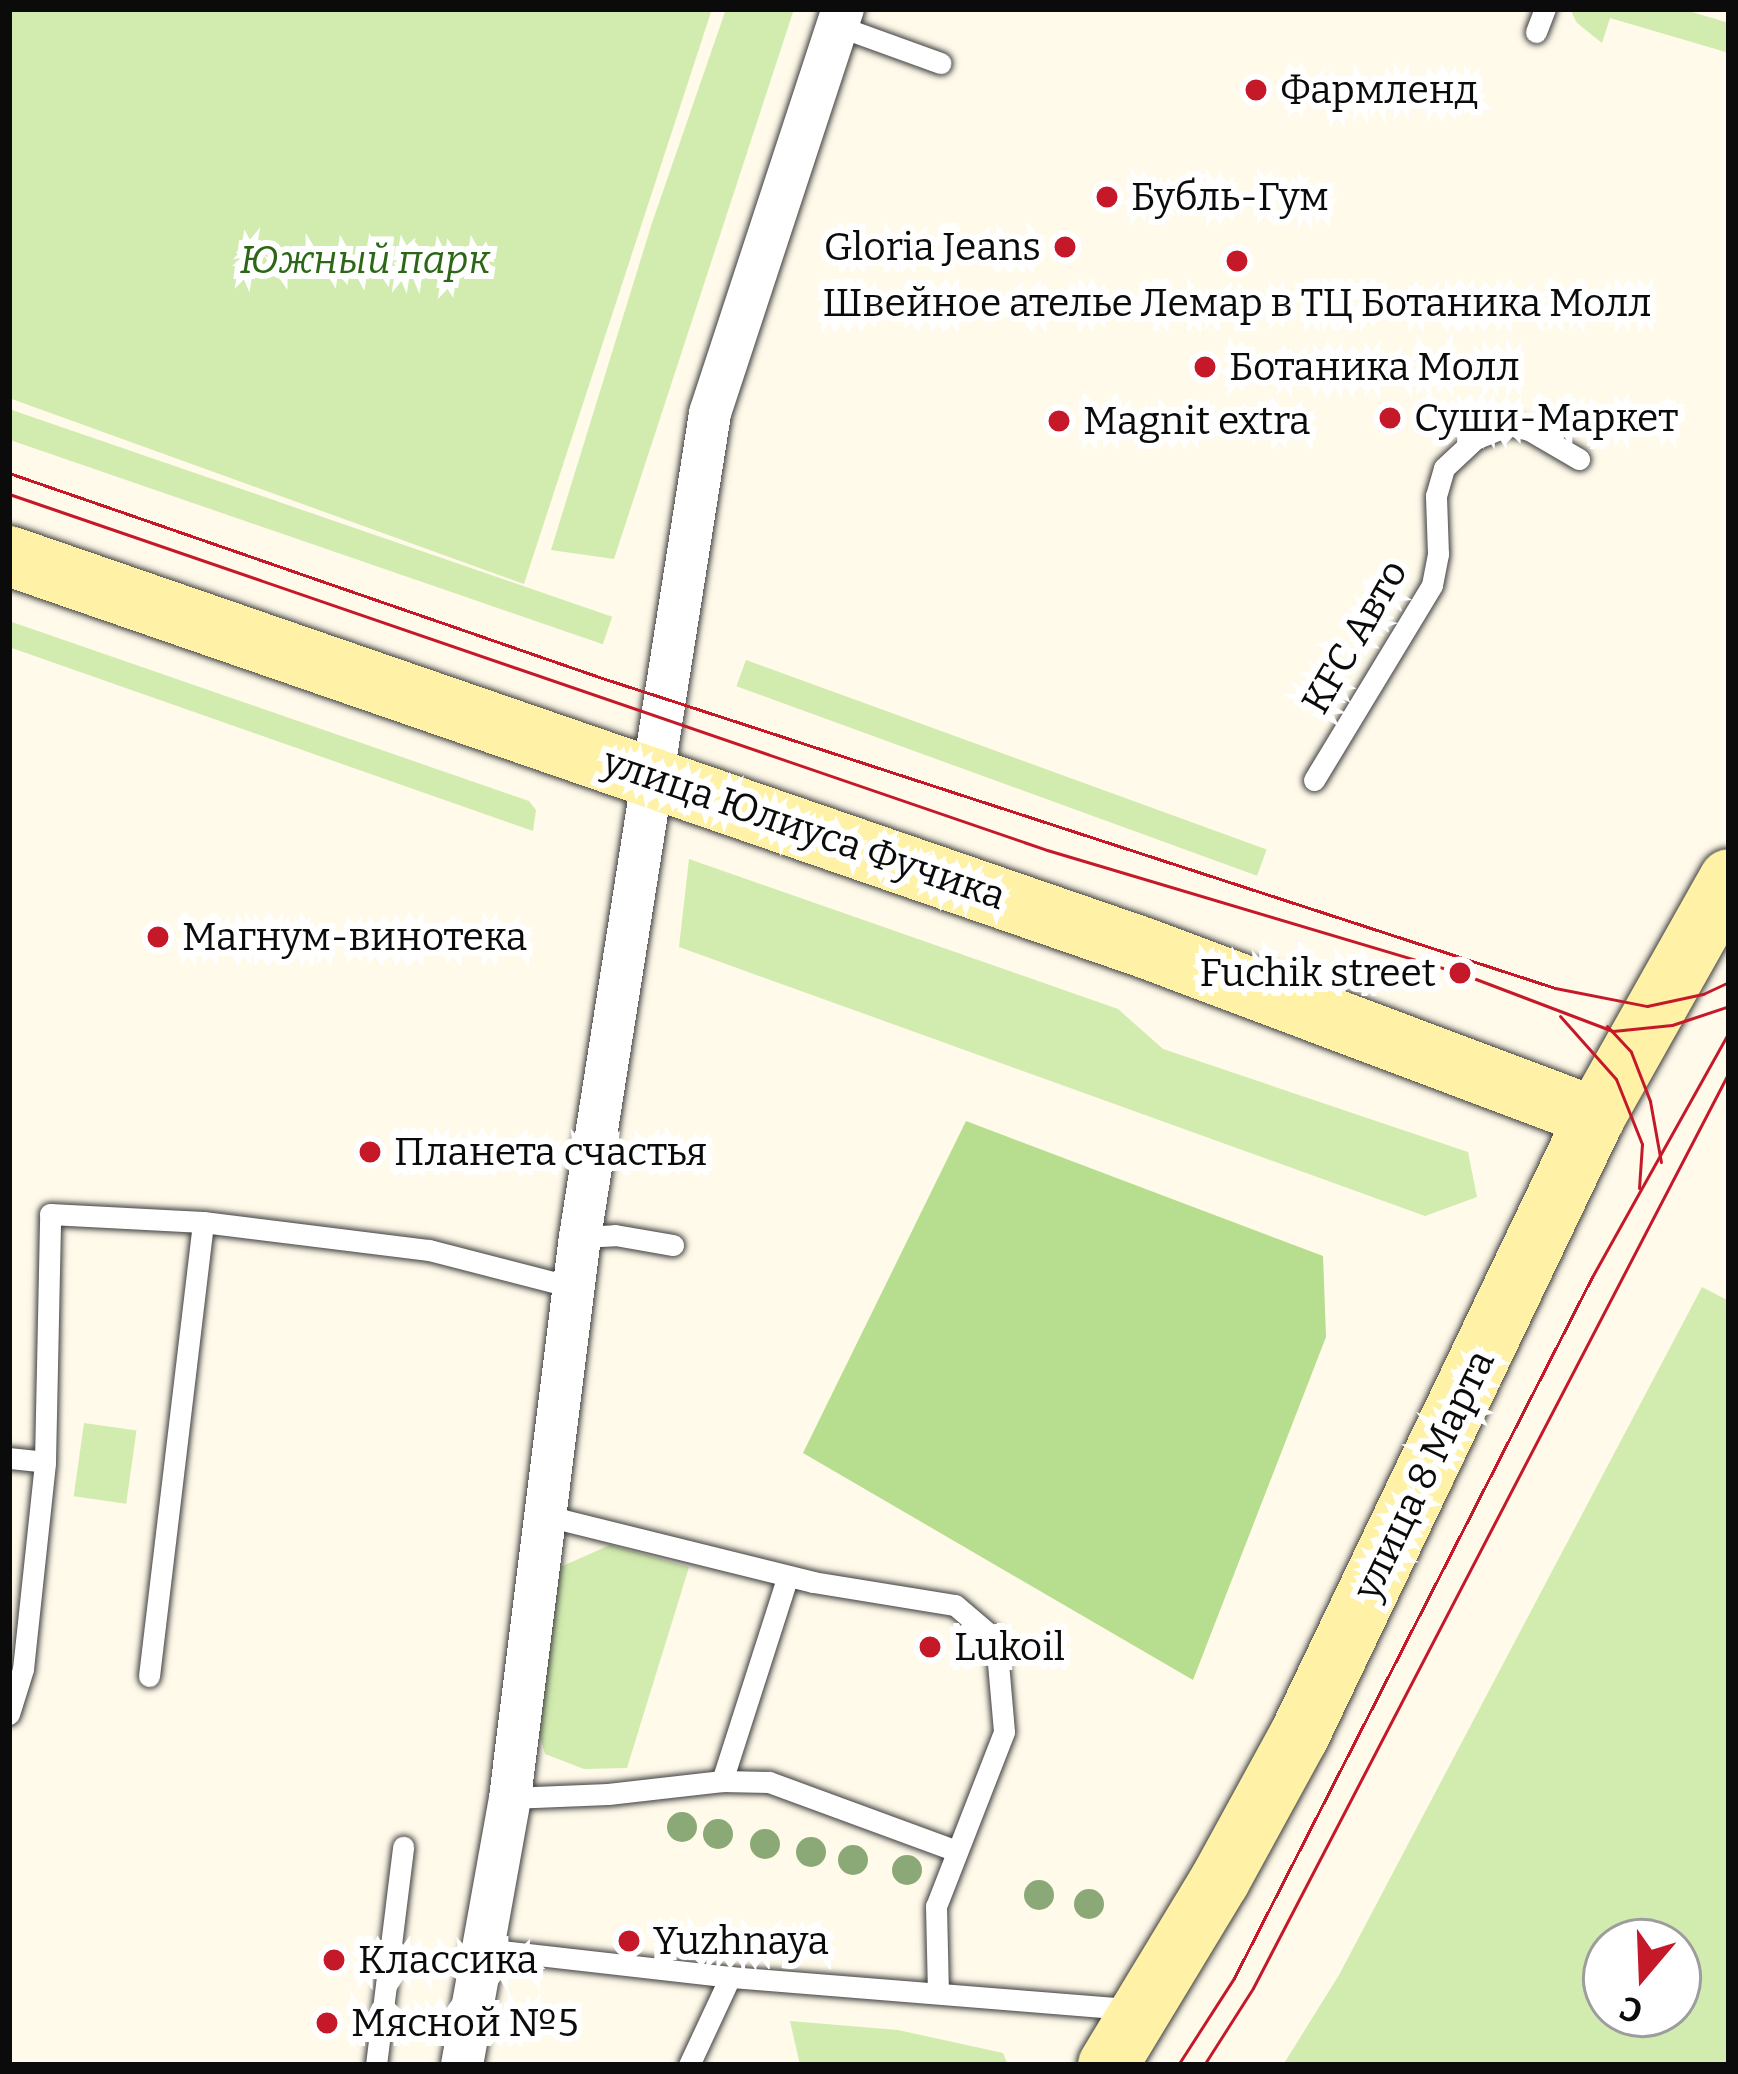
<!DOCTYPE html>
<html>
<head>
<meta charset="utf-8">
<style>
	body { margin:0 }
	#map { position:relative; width:1738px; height:2074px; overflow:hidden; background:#fffaea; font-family:Bitter,serif }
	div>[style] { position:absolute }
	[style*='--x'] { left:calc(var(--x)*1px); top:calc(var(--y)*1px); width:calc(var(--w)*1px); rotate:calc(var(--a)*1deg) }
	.green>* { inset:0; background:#d2ecb0; transform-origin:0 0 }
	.forest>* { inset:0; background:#b6de8e }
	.roads { filter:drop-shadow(0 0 3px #3e3e3e) drop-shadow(0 0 3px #3e3e3e) }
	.lane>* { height:21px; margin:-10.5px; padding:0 10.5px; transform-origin:10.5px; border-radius:10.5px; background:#fff }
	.street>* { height:42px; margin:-21px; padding:0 21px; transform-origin:21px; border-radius:21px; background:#fff }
	.secondary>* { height:60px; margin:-30px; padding:0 30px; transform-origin:30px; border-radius:30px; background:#fff1a5 }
	.tram>* { height:3px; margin:-1.5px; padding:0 1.5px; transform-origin:1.5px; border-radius:1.5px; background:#c5192a }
	.trees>* { width:30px; height:30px; margin:-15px; border-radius:50%; background:#8ba976 }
	.dots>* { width:33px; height:33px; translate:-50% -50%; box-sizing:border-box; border:6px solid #fff; border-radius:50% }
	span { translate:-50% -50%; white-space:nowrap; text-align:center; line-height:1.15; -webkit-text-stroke:12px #fff; paint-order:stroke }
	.poi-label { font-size:39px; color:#0b0b0b }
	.left { translate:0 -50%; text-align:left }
	.right { translate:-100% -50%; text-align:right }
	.park-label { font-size:39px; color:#2c6717; font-style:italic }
	.street-label { font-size:39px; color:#0b0b0b }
	.frame { position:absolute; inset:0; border:12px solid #0b0b0b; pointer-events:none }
	.north { position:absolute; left:1582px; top:1918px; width:120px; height:120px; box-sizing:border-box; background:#fff; border:3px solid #9d9d9d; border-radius:50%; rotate:199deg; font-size:33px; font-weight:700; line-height:48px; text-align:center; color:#0b0b0b }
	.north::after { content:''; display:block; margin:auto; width:42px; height:54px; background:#c5192a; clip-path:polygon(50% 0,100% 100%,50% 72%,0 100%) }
</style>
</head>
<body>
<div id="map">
	<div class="green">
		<i style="clip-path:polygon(9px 9px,712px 9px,524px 584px,9px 398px)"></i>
		<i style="clip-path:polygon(726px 9px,794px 9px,614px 559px,551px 550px,652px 223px)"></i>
		<i style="clip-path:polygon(1570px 9px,1682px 9px,1729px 23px,1729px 53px,1610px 18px,1602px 43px,1577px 23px)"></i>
		<i style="left:9px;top:409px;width:638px;height:29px;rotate:19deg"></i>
		<i style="clip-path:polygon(9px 621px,529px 801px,536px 810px,533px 831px,9px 647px)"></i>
		<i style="left:746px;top:660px;width:554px;height:28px;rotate:20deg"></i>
		<i style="clip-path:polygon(689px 859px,1118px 1009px,1163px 1049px,1468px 1152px,1477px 1197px,1425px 1216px,679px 947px)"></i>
		<i style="clip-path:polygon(evenodd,1702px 1287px,1729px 1301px,1729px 2065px,1283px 2065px,1339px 1975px,1702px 1287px,1606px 1942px,1678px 1942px,1678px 2014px,1606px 2014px,1606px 1942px)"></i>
		<i style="left:84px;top:1423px;width:53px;height:74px;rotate:8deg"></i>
		<i style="clip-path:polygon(610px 1545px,689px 1567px,627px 1768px,584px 1769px,545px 1754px,536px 1724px,558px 1568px)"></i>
		<i style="clip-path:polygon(790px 2021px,898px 2030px,1003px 2053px,1008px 2065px,800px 2065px)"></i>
	</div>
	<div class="forest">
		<i style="clip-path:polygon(966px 1121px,1323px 1256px,1326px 1337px,1193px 1680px,803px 1453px)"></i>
	</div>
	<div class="roads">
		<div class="lane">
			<i style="--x:838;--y:26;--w:109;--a:19.9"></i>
			<i style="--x:1536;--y:32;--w:25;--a:-69"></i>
			<i style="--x:1314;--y:780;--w:228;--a:-58.8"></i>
			<i style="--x:1432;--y:585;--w:32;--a:-79"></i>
			<i style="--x:1438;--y:554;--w:58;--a:-92"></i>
			<i style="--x:1436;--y:496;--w:29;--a:-74"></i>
			<i style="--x:1444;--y:468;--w:42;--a:-43.1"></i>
			<i style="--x:1475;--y:439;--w:37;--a:-22"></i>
			<i style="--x:1509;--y:425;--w:21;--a:14"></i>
			<i style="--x:1529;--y:430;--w:58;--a:30.1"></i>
			<i style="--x:580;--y:1237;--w:35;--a:-3"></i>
			<i style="--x:615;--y:1235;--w:59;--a:9.8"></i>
			<i style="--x:9;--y:1458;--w:36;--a:6"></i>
			<i style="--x:547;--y:1509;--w:19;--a:35"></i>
			<i style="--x:563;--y:1520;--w:258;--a:13.9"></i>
			<i style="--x:813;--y:1582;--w:144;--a:9.2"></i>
			<i style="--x:955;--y:1605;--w:54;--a:40.5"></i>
			<i style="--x:996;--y:1640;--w:92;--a:85"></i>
			<i style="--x:1004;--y:1732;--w:187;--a:111.3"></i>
			<i style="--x:936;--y:1906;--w:85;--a:88.7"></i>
			<i style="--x:149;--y:1676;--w:457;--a:-83.2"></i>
			<i style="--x:9;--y:1714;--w:47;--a:-72.7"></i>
			<i style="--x:23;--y:1669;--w:208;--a:-83.9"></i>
			<i style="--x:45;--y:1462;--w:248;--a:-88.8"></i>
			<i style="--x:50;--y:1214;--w:153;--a:3"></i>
			<i style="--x:203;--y:1222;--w:228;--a:7.1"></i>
			<i style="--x:429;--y:1250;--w:152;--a:14.5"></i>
			<i style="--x:722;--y:1781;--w:215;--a:-72.2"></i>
			<i style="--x:510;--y:1798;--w:98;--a:-2.3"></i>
			<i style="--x:608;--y:1794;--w:115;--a:-6.5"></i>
			<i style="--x:722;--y:1781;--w:47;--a:1.2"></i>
			<i style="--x:769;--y:1782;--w:200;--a:20.2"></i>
			<i style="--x:485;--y:1949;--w:247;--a:6.5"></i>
			<i style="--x:730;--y:1977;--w:407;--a:4.6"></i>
			<i style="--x:376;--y:2065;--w:220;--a:-82.9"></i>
			<i style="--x:689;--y:2065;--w:97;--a:-65"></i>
		</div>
		<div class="street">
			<i style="--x:462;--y:2065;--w:271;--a:-79.8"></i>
			<i style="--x:510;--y:1798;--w:565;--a:-82.89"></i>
			<i style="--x:580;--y:1237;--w:834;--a:-81.03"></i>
			<i style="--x:710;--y:413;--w:425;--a:-71.8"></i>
		</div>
		<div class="secondary">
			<i style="--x:9;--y:556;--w:1202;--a:19.04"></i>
			<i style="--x:1145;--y:948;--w:481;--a:20.6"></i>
			<i style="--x:1108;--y:2065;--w:216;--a:-58.8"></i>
			<i style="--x:1220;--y:1880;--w:164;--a:-61.3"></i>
			<i style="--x:1299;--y:1736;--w:686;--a:-64.44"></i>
			<i style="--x:1595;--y:1117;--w:273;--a:-60.6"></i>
		</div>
	</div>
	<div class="tram">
		<i style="--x:9;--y:473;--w:624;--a:19.07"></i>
		<i style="--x:599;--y:677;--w:1005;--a:18.02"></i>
		<i style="--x:1555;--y:988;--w:94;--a:11.1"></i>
		<i style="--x:1647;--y:1006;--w:57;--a:-12.1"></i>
		<i style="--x:1703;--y:994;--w:29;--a:-25"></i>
		<i style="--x:9;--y:494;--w:1097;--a:18.93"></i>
		<i style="--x:1047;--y:850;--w:431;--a:16.6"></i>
		<i style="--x:1460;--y:973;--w:164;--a:20.8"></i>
		<i style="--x:1613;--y:1031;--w:59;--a:-5.8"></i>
		<i style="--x:1672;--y:1025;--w:60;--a:-18.4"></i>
		<i style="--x:1560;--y:1016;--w:84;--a:48.4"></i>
		<i style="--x:1616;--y:1079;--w:70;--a:68.2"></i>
		<i style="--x:1642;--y:1144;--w:44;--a:93.9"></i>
		<i style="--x:1607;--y:1026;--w:35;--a:47"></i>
		<i style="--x:1631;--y:1052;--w:53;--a:68.8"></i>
		<i style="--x:1650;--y:1101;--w:62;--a:79.8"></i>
		<i style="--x:1178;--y:2065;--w:103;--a:-57.2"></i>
		<i style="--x:1234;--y:1978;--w:787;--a:-62.95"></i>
		<i style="--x:1592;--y:1277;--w:281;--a:-60.8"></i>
		<i style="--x:1204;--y:2065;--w:91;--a:-57.5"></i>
		<i style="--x:1253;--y:1988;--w:1032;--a:-62.54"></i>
	</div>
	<div class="trees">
		<i style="left:682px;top:1827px"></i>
		<i style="left:718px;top:1834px"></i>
		<i style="left:765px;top:1844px"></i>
		<i style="left:811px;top:1852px"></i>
		<i style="left:853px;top:1860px"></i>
		<i style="left:907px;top:1870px"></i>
		<i style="left:1039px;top:1895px"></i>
		<i style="left:1089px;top:1904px"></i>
	</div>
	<div class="dots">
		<i style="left:1256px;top:90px;background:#c5192a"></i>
		<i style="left:1107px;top:197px;background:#c5192a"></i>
		<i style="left:1065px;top:247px;background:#c5192a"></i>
		<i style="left:1237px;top:261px;background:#c5192a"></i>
		<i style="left:1205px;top:367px;background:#c5192a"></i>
		<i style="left:1390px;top:418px;background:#c5192a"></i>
		<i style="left:1059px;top:421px;background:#c5192a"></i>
		<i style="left:158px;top:937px;background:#c5192a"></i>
		<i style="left:1460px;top:973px;background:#c5192a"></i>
		<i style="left:370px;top:1152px;background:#c5192a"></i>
		<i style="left:930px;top:1647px;background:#c5192a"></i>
		<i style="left:629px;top:1941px;background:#c5192a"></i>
		<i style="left:334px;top:1960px;background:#c5192a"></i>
		<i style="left:327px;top:2023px;background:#c5192a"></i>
	</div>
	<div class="poi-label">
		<span class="left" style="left:1280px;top:90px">Фармленд</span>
		<span class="left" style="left:1131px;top:197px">Бубль-Гум</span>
		<span class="right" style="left:1041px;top:247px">Gloria Jeans</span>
		<span style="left:1237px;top:303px">Швейное ателье Лемар в ТЦ Ботаника Молл</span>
		<span class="left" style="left:1229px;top:367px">Ботаника Молл</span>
		<span class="left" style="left:1414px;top:418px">Суши-Маркет</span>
		<span class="left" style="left:1083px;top:421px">Magnit extra</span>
		<span class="left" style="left:182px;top:937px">Магнум-винотека</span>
		<span class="right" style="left:1436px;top:973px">Fuchik street</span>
		<span class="left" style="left:394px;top:1152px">Планета счастья</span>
		<span class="left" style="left:954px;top:1647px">Lukoil</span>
		<span class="left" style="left:653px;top:1941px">Yuzhnaya</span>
		<span class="left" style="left:358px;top:1960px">Классика</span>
		<span class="left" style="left:351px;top:2023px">Мясной №5</span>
	</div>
	<div class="park-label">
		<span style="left:365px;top:260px">Южный парк</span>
	</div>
	<div class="street-label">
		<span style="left:1355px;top:637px;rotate:-60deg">KFC Авто</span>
		<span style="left:804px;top:829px;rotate:19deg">улица Юлиуса Фучика</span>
		<span style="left:1424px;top:1475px;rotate:-64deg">улица 8 Марта</span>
	</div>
	<div class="frame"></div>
	<div class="north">С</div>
</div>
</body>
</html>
